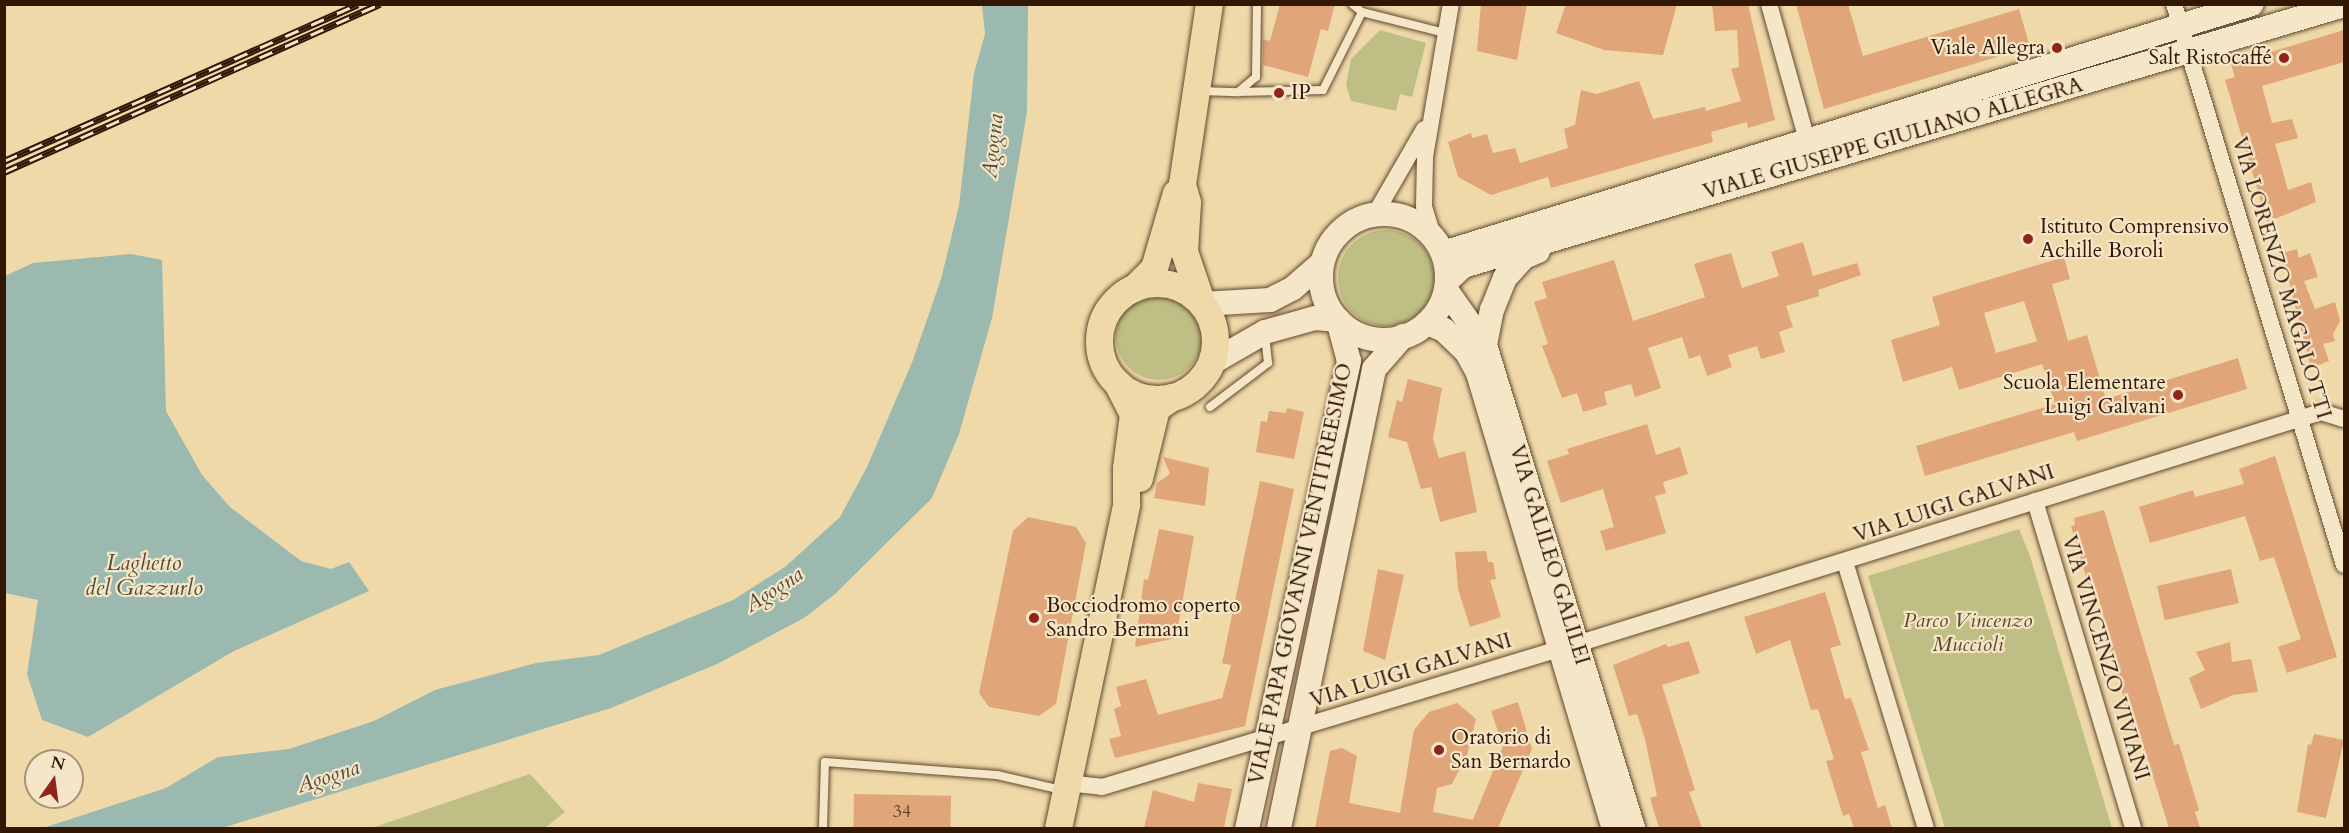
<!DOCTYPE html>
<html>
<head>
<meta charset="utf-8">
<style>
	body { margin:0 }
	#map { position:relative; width:2349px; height:833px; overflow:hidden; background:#efd9a9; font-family:Cardo,serif }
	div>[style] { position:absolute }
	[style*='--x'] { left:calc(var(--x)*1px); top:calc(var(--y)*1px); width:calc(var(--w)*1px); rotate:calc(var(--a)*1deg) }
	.green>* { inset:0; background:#bfbe84 }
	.round { border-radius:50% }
	.water>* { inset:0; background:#9bb9af }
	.building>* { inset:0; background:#e0a579; transform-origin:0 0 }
	.roads { filter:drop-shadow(0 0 2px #61482e) drop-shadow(0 0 2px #61482e) }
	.lane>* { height:8px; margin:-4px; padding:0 4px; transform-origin:4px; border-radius:4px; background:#f5e6c7 }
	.street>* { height:16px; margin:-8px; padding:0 8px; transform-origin:8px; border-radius:8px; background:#f5e6c7 }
	.secondary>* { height:24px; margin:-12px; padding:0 12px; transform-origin:12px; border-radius:12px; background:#f5e6c7 }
	.secondary>.ring { margin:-12px; padding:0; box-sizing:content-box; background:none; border:24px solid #f5e6c7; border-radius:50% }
	.primary>* { height:27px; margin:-13.5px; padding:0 13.5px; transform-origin:13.5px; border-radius:13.5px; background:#efd9a9 }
	.primary>.ring { margin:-13.5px; padding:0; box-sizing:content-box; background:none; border:27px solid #efd9a9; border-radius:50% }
	.rail>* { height:7px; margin-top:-3.5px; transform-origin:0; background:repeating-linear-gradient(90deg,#f5e6c7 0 14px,#321705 0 28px); box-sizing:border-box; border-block:2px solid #321705 }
	.dots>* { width:16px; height:16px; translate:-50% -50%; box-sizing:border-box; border:3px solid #f5e6c7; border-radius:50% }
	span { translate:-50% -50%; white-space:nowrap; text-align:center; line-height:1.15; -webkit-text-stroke:4.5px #f5e6c7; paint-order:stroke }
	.number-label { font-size:18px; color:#5e3a22 }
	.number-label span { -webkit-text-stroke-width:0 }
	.poi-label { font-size:21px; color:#321705 }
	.right { translate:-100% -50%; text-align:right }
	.left { translate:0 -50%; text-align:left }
	.street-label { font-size:21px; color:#321705 }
	.park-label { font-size:21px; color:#5c492b; font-style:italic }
	.water-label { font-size:22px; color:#524838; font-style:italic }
	.frame { position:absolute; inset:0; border:6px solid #321705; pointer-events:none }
	.north { position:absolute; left:24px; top:749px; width:60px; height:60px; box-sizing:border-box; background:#f5e6c7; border:2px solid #a79379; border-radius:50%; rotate:14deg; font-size:16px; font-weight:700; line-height:24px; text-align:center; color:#321705 }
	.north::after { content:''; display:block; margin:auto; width:21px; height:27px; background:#8f2418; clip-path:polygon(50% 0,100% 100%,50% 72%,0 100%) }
</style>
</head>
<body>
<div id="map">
	<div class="green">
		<i style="clip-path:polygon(1380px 30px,1426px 43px,1412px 97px,1400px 94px,1396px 111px,1351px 101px,1346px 85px,1351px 59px)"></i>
		<i class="round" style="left:1338px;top:230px;width:96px;height:96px"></i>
		<i class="round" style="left:1116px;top:294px;width:86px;height:86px"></i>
		<i style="clip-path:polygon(2019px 529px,2030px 556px,2112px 828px,1945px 828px,1868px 576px)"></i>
		<i style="clip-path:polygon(530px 774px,565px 812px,545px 828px,372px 828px)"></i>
	</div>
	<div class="water">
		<i style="clip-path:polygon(982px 5px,1028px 5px,1027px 112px,992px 318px,959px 434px,932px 498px,835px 594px,804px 618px,717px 664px,611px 708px,222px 828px,43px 828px,166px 788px,218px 757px,289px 749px,374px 721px,435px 690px,536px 663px,599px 655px,733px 600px,785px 567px,840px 517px,867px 467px,913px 360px,941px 279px,959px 206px,974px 73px,985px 34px)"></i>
		<i style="clip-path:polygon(131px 254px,162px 260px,166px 411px,202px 475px,230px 507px,301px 561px,331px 569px,349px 562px,369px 591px,234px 651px,88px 737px,42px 720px,27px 674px,38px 600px,5px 593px,5px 276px,33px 263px)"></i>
	</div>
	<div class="building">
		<i style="clip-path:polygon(1280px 4px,1335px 4px,1328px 31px,1321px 29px,1308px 77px,1263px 65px,1263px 39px,1270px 41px)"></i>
		<i style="clip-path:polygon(1481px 4px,1527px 4px,1517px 60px,1477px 51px)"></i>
		<i style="clip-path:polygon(1566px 4px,1677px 4px,1663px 55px,1604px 50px,1556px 33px)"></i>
		<i style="clip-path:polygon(1712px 4px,1748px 4px,1775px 120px,1748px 128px,1747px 122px,1711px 132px,1713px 142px,1551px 188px,1548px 177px,1491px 195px,1458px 177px,1448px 142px,1471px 133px,1472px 138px,1487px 134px,1493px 153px,1515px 148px,1520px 163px,1568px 148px,1564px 129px,1575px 125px,1581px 90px,1597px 94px,1639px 81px,1653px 119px,1705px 107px,1706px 111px,1741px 101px,1731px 69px,1739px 67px,1737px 30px,1715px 31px)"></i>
		<i style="clip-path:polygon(1796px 4px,1848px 4px,1863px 56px,2019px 9px,2030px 47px,1824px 109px)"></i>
		<i style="clip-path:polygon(2344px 30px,2344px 62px,2262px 86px,2272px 123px,2292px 119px,2298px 138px,2275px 144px,2288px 190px,2311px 182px,2316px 202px,2267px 222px,2225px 80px,2235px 77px,2231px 64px)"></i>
		<i style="clip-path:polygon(1803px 242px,1813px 276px,1857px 263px,1861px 275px,1818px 290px,1819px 296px,1786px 306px,1793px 327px,1779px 332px,1785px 352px,1761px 359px,1757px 346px,1728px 355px,1732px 367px,1707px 376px,1700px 355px,1689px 359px,1682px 337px,1648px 348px,1661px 388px,1635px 397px,1631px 384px,1604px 392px,1607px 405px,1583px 412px,1577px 393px,1562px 398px,1542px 346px,1548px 344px,1534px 302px,1547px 298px,1542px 282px,1614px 260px,1633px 321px,1705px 297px,1694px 264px,1731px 253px,1742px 288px,1779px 276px,1771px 252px)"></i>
		<i style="clip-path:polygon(2297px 249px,2299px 258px,2310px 253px,2318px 277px,2304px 281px,2315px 309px,2335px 302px,2340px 321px,2333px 334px,2335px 341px,2323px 344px,2329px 361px,2311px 368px,2288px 278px,2278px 254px)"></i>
		<i style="clip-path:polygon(evenodd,2064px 257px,2070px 279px,2052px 284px,2068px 341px,2087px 335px,2106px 399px,2238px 358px,2247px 389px,2077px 441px,2074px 432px,1925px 476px,1916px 446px,2055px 404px,2042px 364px,1959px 390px,1952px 367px,1903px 382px,1891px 340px,1940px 325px,1932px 297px,2064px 257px,2024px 301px,2037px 341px,1996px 353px,1984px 313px,2024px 301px)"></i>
		<i style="clip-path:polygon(1408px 379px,1442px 388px,1433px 439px,1439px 458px,1465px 451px,1477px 512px,1440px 522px,1431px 487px,1421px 489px,1407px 442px,1388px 437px,1397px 400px,1402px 402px)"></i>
		<i style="clip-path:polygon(1287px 408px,1304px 412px,1294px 459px,1256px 452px,1261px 421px,1267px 422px,1269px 411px,1286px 413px)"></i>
		<i style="clip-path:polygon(1647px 424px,1656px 455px,1680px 447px,1688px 474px,1663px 482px,1666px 493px,1655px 496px,1666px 533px,1606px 551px,1600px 531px,1614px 527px,1603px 489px,1561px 503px,1547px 461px,1569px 454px,1567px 449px)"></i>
		<i style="clip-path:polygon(2275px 456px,2337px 657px,2287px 673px,2278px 647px,2301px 639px,2274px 557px,2260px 561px,2245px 516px,2150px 543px,2139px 507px,2193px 490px,2195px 497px,2244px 484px,2239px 469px)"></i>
		<i style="clip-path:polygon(1163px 457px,1209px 468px,1205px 506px,1154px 498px,1157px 483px,1170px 474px)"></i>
		<i style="clip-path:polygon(1260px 481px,1294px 489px,1245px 726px,1115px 758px,1109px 739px,1121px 736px,1114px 709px,1121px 706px,1116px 687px,1146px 679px,1158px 715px,1222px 698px,1231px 665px,1222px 663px)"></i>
		<i style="clip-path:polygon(2104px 510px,2174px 745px,2179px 744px,2199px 810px,2195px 812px,2200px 828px,2169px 828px,2139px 731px,2134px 733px,2102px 623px,2105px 622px,2097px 592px,2091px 594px,2071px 526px,2075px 525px,2074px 518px)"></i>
		<i style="clip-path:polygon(1028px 517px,1076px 527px,1086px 543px,1056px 704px,1039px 716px,989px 707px,979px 693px,1013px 531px)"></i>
		<i style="clip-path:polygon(1159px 529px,1194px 536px,1176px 638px,1135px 647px,1144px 579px,1148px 580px)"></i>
		<i style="clip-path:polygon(1486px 551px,1488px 562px,1493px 562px,1496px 579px,1490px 580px,1501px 617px,1470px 627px,1458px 589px,1455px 552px)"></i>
		<i style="clip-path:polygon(1378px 569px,1404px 575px,1385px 660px,1363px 651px)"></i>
		<i style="left:2231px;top:569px;width:35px;height:76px;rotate:77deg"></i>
		<i style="clip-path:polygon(1825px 592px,1841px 645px,1830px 648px,1845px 699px,1851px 698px,1869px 750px,1861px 752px,1878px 808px,1885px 805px,1892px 828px,1854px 828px,1849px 814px,1843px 816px,1826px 761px,1834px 759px,1818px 709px,1811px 710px,1790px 640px,1756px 654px,1744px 617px)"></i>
		<i style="clip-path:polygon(1689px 641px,1700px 673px,1662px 685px,1695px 790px,1689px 792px,1702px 828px,1659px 828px,1650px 798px,1657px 796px,1645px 739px,1637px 714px,1629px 716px,1613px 665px,1666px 644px,1668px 647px)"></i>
		<i style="clip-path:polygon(2230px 642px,2232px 662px,2251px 659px,2258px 692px,2233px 695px,2201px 709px,2189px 678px,2205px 670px,2196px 652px)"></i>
		<i style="clip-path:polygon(1518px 702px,1532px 749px,1498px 828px,1315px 828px,1330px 751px,1342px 748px,1357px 756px,1349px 803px,1400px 813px,1414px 730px,1429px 712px,1457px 703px,1476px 719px,1467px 755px,1452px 784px,1437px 788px,1433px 812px,1473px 820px,1503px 746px,1491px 711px)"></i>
		<i style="clip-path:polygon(2314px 734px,2344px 740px,2326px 818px,2297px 812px,2308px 744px,2311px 745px)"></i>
		<i style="clip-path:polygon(1198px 783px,1232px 789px,1224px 828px,1144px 828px,1153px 790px,1194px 802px)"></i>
		<i style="left:854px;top:794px;width:97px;height:34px;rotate:1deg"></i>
	</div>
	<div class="roads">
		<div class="lane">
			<i style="--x:1352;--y:4;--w:13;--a:39"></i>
			<i style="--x:1362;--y:12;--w:86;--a:14.2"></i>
			<i style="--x:1200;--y:91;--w:38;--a:2"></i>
			<i style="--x:1238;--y:92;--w:23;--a:-40"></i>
			<i style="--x:1256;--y:77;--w:73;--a:-89.2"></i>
			<i style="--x:1238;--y:92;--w:85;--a:-1.3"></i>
			<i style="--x:1323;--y:90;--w:87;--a:-63.4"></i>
			<i style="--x:1210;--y:407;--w:73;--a:-37.2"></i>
			<i style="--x:1268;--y:363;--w:28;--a:-96"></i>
			<i style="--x:823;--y:828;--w:66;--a:-88.3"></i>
			<i style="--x:825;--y:762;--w:172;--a:4.3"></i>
			<i style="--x:997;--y:775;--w:67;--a:13"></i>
		</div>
		<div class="street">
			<i style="--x:1769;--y:4;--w:153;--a:74.4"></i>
			<i style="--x:2174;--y:4;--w:586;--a:73.14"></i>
			<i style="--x:1375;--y:214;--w:98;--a:-60"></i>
			<i style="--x:1433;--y:236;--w:31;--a:-107"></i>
			<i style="--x:1424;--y:206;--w:49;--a:-88.8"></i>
			<i style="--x:1425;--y:157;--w:155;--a:-80.4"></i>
			<i style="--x:2035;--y:501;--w:341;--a:73.3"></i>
			<i style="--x:1845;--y:562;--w:278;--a:73.1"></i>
			<i style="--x:1577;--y:644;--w:779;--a:-17.32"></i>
			<i style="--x:2321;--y:412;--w:24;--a:17"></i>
			<i style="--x:1066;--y:783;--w:36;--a:6"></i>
			<i style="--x:1102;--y:787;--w:478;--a:-16.8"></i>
		</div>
		<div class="secondary">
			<i class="ring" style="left:1321px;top:214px;width:102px;height:102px"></i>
			<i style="--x:1443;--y:253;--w:846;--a:-17.11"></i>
			<i style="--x:1447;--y:281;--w:22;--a:-43"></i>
			<i style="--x:1463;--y:266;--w:919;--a:-16.5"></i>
			<i style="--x:1446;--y:290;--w:67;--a:54.7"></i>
			<i style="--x:1485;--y:345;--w:505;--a:72.96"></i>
			<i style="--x:1202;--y:304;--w:68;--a:-3.4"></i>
			<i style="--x:1270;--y:300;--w:25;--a:-27"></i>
			<i style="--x:1292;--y:289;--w:40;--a:-41"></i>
			<i style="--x:1427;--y:323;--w:18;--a:22"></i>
			<i style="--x:1444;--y:330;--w:30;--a:44"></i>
			<i style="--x:1466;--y:351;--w:25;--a:61"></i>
			<i style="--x:1478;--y:373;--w:475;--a:73.4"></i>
			<i style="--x:1485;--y:345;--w:36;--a:-79"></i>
			<i style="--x:1492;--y:310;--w:35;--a:-68"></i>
			<i style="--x:1505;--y:278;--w:28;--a:-48"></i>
			<i style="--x:1524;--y:257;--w:15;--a:-23"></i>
			<i style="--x:1211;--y:363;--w:62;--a:-29.9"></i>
			<i style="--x:1265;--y:332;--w:52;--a:-15.6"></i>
			<i style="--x:1315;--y:318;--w:23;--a:5"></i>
			<i style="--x:1338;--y:320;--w:42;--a:75"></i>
			<i style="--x:1349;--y:361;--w:478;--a:102.3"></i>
			<i style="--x:1279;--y:828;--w:469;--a:-78.3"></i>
			<i style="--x:1374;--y:369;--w:44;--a:-48.7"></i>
		</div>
		<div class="primary">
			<i class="ring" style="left:1099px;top:283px;width:89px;height:89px"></i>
			<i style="--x:1134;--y:288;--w:28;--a:-45"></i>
			<i style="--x:1154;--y:268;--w:78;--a:-73.7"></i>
			<i style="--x:1202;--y:304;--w:56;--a:-108.8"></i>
			<i style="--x:1184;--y:251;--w:49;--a:-86.5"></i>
			<i style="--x:1187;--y:202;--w:19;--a:-106"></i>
			<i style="--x:1182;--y:184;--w:182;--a:-81.5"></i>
			<i style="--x:1139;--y:478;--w:72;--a:-76.3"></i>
			<i style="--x:1156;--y:408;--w:19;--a:-35"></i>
			<i style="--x:1058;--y:828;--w:331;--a:-78.1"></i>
			<i style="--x:1126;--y:504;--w:36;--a:-90"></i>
			<i style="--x:1126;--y:468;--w:54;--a:-82.6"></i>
			<i style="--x:1133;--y:414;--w:35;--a:-117"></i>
		</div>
	</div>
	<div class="rail">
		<i style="--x:4;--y:161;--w:387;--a:-23.9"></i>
		<i style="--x:4;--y:172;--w:412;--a:-24.1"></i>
	</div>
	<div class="dots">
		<i style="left:2057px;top:48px;background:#8f2418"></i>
		<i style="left:2284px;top:58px;background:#8f2418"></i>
		<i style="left:1279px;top:93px;background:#8f2418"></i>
		<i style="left:2028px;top:239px;background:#8f2418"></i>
		<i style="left:2178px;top:395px;background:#8f2418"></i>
		<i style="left:1034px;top:618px;background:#8f2418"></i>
		<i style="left:1439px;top:750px;background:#8f2418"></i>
	</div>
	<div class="number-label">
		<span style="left:902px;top:812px">34</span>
	</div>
	<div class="poi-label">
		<span class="right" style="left:2045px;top:48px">Viale Allegra</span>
		<span class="right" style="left:2272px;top:58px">Salt Ristocaffé</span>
		<span class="left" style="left:1291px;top:93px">IP</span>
		<span class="left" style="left:2040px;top:239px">Istituto Comprensivo<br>Achille Boroli</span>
		<span class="right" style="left:2166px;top:395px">Scuola Elementare<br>Luigi Galvani</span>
		<span class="left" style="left:1046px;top:618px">Bocciodromo coperto<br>Sandro Bermani</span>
		<span class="left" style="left:1451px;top:750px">Oratorio di<br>San Bernardo</span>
	</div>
	<div class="street-label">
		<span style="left:1893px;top:139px;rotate:-16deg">VIALE GIUSEPPE GIULIANO ALLEGRA</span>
		<span style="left:2281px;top:278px;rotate:73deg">VIA LORENZO MAGALOTTI</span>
		<span style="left:1954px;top:504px;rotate:-18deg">VIA LUIGI GALVANI</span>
		<span style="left:1549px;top:555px;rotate:73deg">VIA GALILEO GALILEI</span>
		<span style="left:1301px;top:574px;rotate:-78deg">VIALE PAPA GIOVANNI VENTITREESIMO</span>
		<span style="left:2105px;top:658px;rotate:73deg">VIA VINCENZO VIVIANI</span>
		<span style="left:1411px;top:671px;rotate:-17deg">VIA LUIGI GALVANI</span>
	</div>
	<div class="park-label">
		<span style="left:1968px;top:633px">Parco Vincenzo<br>Muccioli</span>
	</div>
	<div class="water-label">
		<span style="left:993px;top:146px;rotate:-84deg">Agogna</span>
		<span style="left:144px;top:576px">Laghetto<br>del Gazzurlo</span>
		<span style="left:774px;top:590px;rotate:-33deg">Agogna</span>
		<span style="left:328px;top:777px;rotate:-18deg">Agogna</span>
	</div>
	<div class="frame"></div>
	<div class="north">N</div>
</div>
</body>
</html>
